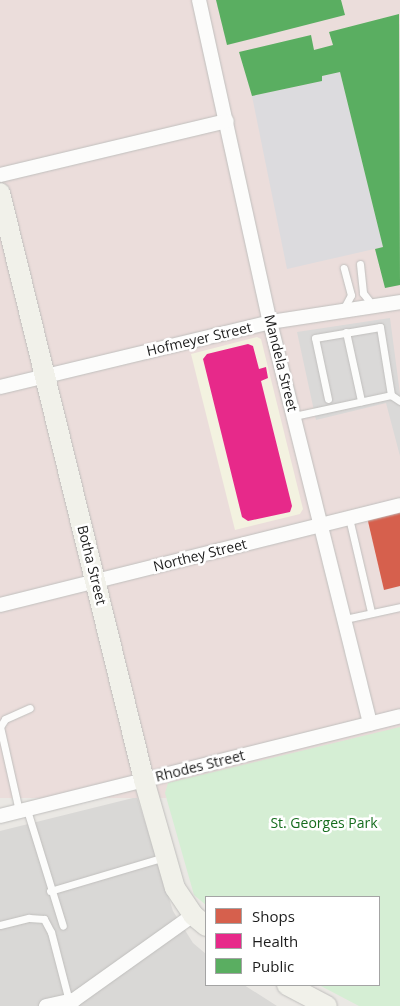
<!DOCTYPE html>
<html>
<head>
<meta charset="utf-8">
<style>
	body { margin:0 }
	#map { position:relative; width:400px; height:1006px; overflow:hidden; background:#eae8e4; font-family:"Open Sans",sans-serif }
	div>[style] { position:absolute }
	[style*='--x'] { left:calc(var(--x)*1px); top:calc(var(--y)*1px); width:calc(var(--w)*1px); rotate:calc(var(--a)*1deg) }
	.residential>* { inset:0; background:#d9d8d6 }
	.commercial>* { inset:0; background:#ebdddb; transform-origin:0 0 }
	.education>* { inset:0; background:#f3f2e0 }
	.park>* { inset:0; background:#d5eed4 }
	.parking>* { inset:0; background:#dad9d8 }
	.plaza>* { inset:0; background:#dcdbde }
	.shops>* { inset:0; background:#d6604d }
	.health>* { inset:0; background:#e7298a }
	.public>* { inset:0; background:#5aae61 }
	.roads { filter:drop-shadow(0 0 1px #c0bfbd) drop-shadow(0 0 1px #c0bfbd) }
	.service>* { height:7px; margin:-3.5px; padding:0 3.5px; transform-origin:3.5px; border-radius:3.5px; background:#fcfcfb }
	.minor>* { height:14px; margin:-7px; padding:0 7px; transform-origin:7px; border-radius:7px; background:#fcfcfb }
	.secondary>* { height:20px; margin:-10px; padding:0 10px; transform-origin:10px; border-radius:10px; background:#f1f1ea }
	span { translate:-50% -50%; white-space:nowrap; text-align:center; line-height:1.15; -webkit-text-stroke:5px #fff; paint-order:stroke }
	.street-label { font-size:14px; color:#1c1c1c }
	.park-label { font-size:14px; color:#166d1e }
	.legend { position:absolute; left:205px; top:896px; width:175px; height:90px; box-sizing:border-box; background:#fff; border:1px solid #a4a4a4; margin:0; padding:6px 9px; list-style:none; font-size:15px; color:#1c1c1c }
	.legend li { display:flex; align-items:center; gap:10px; height:25px }
	.legend b { width:25px; border:1px solid #a4a4a4 }
</style>
</head>
<body>
<div id="map">
	<div class="residential">
		<i style="clip-path:polygon(137px 797px,173px 911px,193px 943px,206px 954px,206px 985px,244px 985px,277px 1006px,0 1006px,0 831px)"></i>
	</div>
	<div class="commercial">
		<i style="left:0;top:0;width:400px;height:798px"></i>
	</div>
	<div class="education">
		<i style="clip-path:polygon(257px 337px,261px 339px,303px 509px,300px 514px,235px 530px,191px 354px)"></i>
	</div>
	<div class="park">
		<i style="clip-path:polygon(400px 727px,400px 1006px,359px 1006px,319px 985px,379px 985px,379px 897px,206px 897px,206px 905px,194px 895px,165px 793px,168px 783px)"></i>
	</div>
	<div class="parking">
		<i style="clip-path:polygon(390px 318px,400px 394px,400px 456px,386px 403px,316px 420px,297px 332px)"></i>
	</div>
	<div class="plaza">
		<i style="clip-path:polygon(340px 72px,383px 247px,287px 269px,252px 96px,322px 81px,322px 76px)"></i>
	</div>
	<div class="shops">
		<i style="clip-path:polygon(400px 509px,400px 586px,384px 590px,367px 517px)"></i>
	</div>
	<div class="health">
		<i style="clip-path:polygon(248px 344px,253px 346px,259px 369px,266px 367px,268px 378px,261px 381px,292px 506px,290px 512px,248px 521px,242px 517px,203px 359px,207px 354px)"></i>
	</div>
	<div class="public">
		<i style="clip-path:polygon(216px 0,341px 0,345px 15px,227px 45px)"></i>
		<i style="clip-path:polygon(399px 14px,400px 285px,385px 288px,375px 249px,383px 247px,340px 72px,322px 76px,322px 81px,252px 96px,239px 52px,311px 35px,314px 50px,333px 45px,329px 32px)"></i>
	</div>
	<div class="roads">
		<div class="service">
			<i style="--x:360;--y:264;--w:29;--a:84"></i>
			<i style="--x:363;--y:293;--w:16;--a:52"></i>
			<i style="--x:343;--y:310;--w:17;--a:-62"></i>
			<i style="--x:351;--y:295;--w:28;--a:-105"></i>
			<i style="--x:346;--y:332;--w:71;--a:77.7"></i>
			<i style="--x:328;--y:399;--w:62;--a:-102"></i>
			<i style="--x:315;--y:338;--w:66;--a:-9.6"></i>
			<i style="--x:380;--y:327;--w:69;--a:80.8"></i>
			<i style="--x:391;--y:395;--w:11;--a:34"></i>
			<i style="--x:294;--y:416;--w:99;--a:-12.2"></i>
			<i style="--x:349;--y:518;--w:97;--a:76.8"></i>
			<i style="--x:345;--y:619;--w:56;--a:-12.3"></i>
			<i style="--x:27;--y:810;--w:121;--a:72.8"></i>
			<i style="--x:19;--y:811;--w:86;--a:-102.7"></i>
			<i style="--x:0;--y:727;--w:9;--a:-58"></i>
			<i style="--x:5;--y:719;--w:27;--a:-24"></i>
			<i style="--x:50;--y:891;--w:120;--a:-16.5"></i>
			<i style="--x:0;--y:925;--w:30;--a:-14"></i>
			<i style="--x:29;--y:918;--w:15;--a:4"></i>
			<i style="--x:44;--y:919;--w:15;--a:62"></i>
			<i style="--x:51;--y:932;--w:71;--a:75.4"></i>
		</div>
		<div class="minor">
			<i style="--x:199;--y:0;--w:330;--a:77.6"></i>
			<i style="--x:270;--y:322;--w:414;--a:76"></i>
			<i style="--x:0;--y:175;--w:233;--a:-13.4"></i>
			<i style="--x:0;--y:387;--w:278;--a:-13.5"></i>
			<i style="--x:270;--y:322;--w:132;--a:-8.7"></i>
			<i style="--x:0;--y:605;--w:412;--a:-14"></i>
			<i style="--x:0;--y:816;--w:412;--a:-14"></i>
			<i style="--x:46;--y:1006;--w:29;--a:-12"></i>
			<i style="--x:74;--y:1000;--w:146;--a:-35.5"></i>
		</div>
		<div class="secondary">
			<i style="--x:0;--y:193;--w:604;--a:76.22"></i>
			<i style="--x:144;--y:780;--w:112;--a:74"></i>
			<i style="--x:175;--y:888;--w:32;--a:56"></i>
			<i style="--x:193;--y:915;--w:17;--a:40"></i>
			<i style="--x:287;--y:985;--w:45;--a:27.7"></i>
		</div>
	</div>
	<div class="street-label">
		<span style="left:199px;top:339px;rotate:-13deg">Hofmeyer Street</span>
		<span style="left:281px;top:363px;rotate:76deg">Mandela Street</span>
		<span style="left:200px;top:555px;rotate:-14deg">Northey Street</span>
		<span style="left:92px;top:565px;rotate:76deg">Botha Street</span>
		<span style="left:200px;top:766px;rotate:-14deg">Rhodes Street</span>
	</div>
	<div class="park-label">
		<span style="left:324px;top:823px">St. Georges Park</span>
	</div>
	<ul class="legend">
	<li><b style="height:14px;background:#d6604d"></b>Shops</li>
	<li><b style="height:14px;background:#e7298a"></b>Health</li>
	<li><b style="height:14px;background:#5aae61"></b>Public</li>
	</ul>
</div>
</body>
</html>
